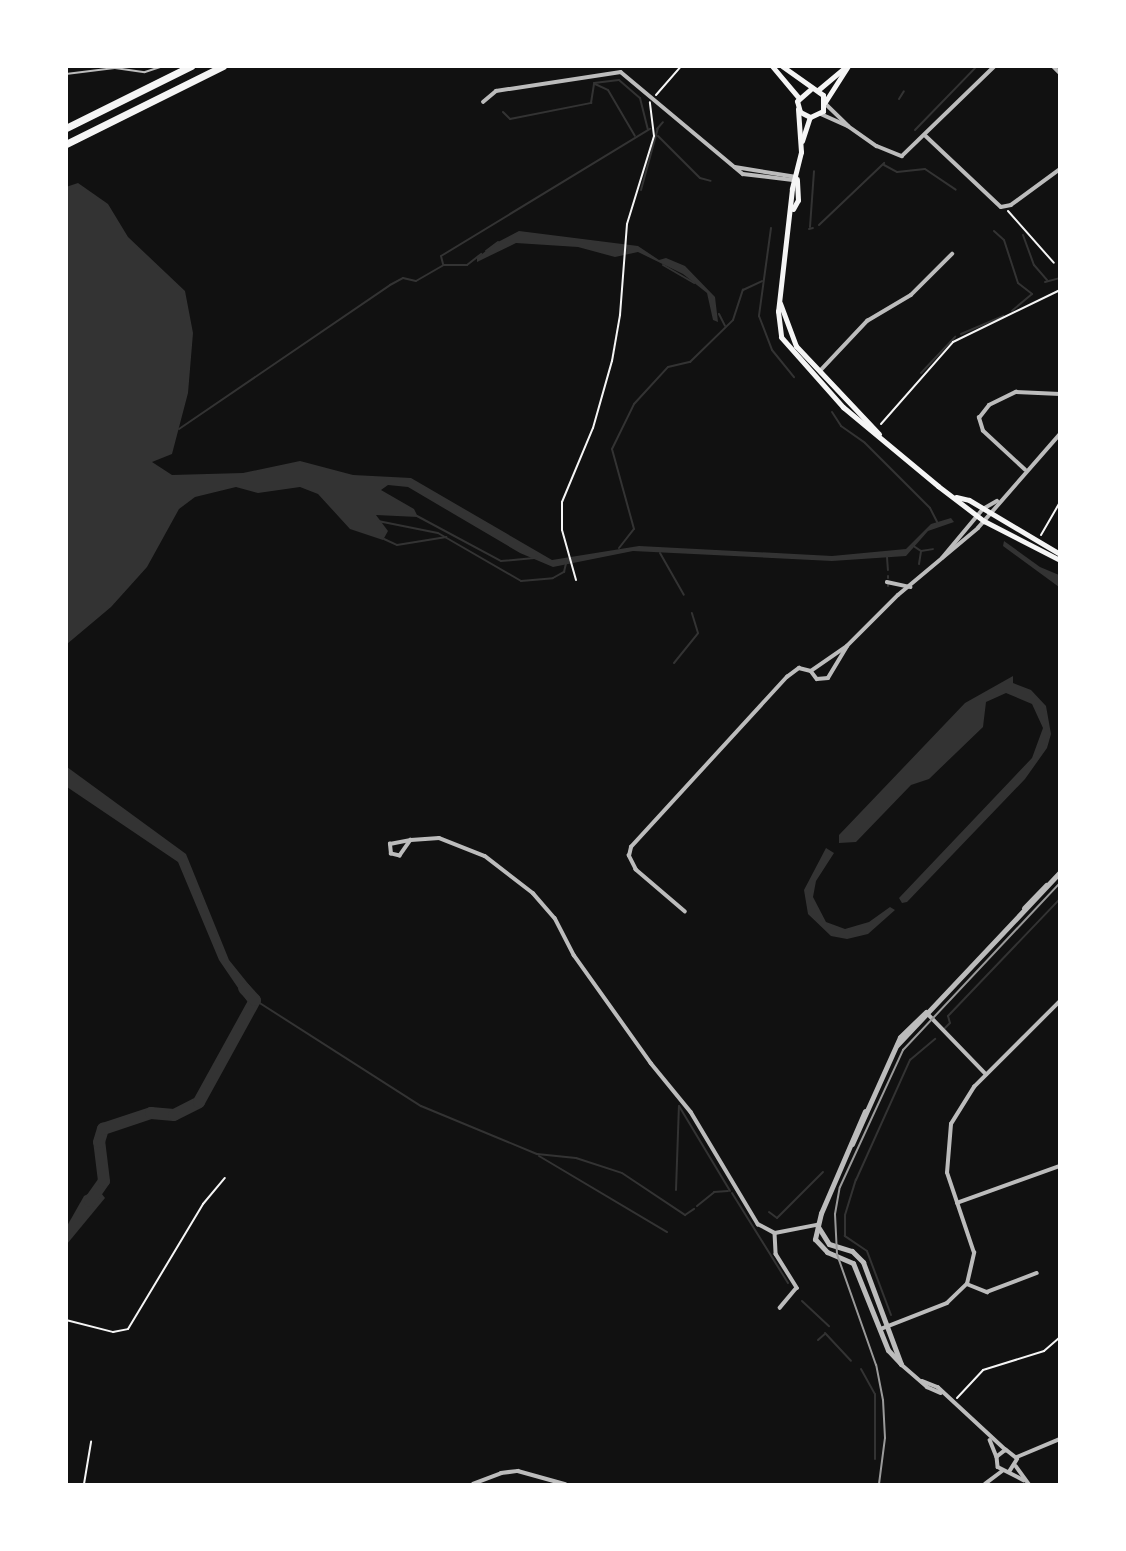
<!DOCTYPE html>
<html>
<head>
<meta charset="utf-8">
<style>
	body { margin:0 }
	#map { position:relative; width:1126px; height:1551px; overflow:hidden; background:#111; font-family:Figtree,sans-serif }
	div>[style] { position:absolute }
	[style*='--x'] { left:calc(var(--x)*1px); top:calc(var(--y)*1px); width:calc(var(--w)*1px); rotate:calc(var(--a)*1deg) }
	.water>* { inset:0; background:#333 }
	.stream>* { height:2px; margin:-1px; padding:0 1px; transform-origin:1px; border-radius:1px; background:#333 }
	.river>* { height:12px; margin:-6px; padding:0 6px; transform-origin:6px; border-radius:6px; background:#333 }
	.path>* { height:2px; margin:-1px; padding:0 1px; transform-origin:1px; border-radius:1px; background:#f5f5f5 }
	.service>* { height:2px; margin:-1px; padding:0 1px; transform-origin:1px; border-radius:1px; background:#bcbcbc }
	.minor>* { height:3.5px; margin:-1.75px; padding:0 1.75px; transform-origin:1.75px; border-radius:1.75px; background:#bcbcbc }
	.tertiary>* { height:5px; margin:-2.5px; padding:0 2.5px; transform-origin:2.5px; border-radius:2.5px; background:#bcbcbc }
	.secondary>* { height:5px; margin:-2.5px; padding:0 2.5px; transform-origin:2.5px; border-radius:2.5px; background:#f5f5f5 }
	.motorway>* { height:7px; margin:-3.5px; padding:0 3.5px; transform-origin:3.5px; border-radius:3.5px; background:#f5f5f5 }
	.tram>* { height:2px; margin:-1px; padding:0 1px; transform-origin:1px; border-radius:1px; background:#9a9a9a }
	span { translate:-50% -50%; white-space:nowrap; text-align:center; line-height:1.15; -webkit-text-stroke:6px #fff; paint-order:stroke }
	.frame { position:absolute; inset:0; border:68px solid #fff; pointer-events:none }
</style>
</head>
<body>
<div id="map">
	<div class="water">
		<i style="clip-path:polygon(78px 183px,108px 204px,128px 237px,185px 291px,193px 333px,188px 393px,172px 454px,152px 462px,172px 475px,243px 473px,300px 461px,353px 475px,411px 478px,552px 560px,639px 546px,832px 556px,906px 549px,931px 524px,951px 518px,954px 522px,928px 531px,906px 556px,832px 561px,633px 551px,553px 567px,520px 553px,408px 487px,388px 485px,381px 490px,414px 509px,418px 517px,376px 515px,388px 531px,383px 540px,350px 529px,318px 494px,300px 487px,258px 493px,236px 487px,195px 497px,179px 509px,147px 567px,111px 607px,67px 644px,66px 187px)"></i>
		<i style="clip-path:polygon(519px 231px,638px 246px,659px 260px,666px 258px,685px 266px,715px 297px,718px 322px,713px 320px,707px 293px,683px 274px,638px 252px,615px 257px,578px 247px,516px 243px,477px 262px,477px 258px,496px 243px)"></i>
		<i style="clip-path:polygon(1004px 541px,1040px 567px,1059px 575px,1059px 587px,1003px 546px)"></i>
		<i style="clip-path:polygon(1013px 676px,1013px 683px,1031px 690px,1046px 706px,1051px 734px,1047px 748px,1025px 779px,907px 902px,902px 903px,899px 898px,1032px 758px,1043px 728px,1032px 704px,1006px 693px,986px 702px,983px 727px,929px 779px,911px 785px,856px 842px,839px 843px,839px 835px,965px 703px)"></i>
		<i style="clip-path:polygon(67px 767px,186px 854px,229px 960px,258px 996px,255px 1000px,249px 1004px,219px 960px,178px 862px,67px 787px)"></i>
		<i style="clip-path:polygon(826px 848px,834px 853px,816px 881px,813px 897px,826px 922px,845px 929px,869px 922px,890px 907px,895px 910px,868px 934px,847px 939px,831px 936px,808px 914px,804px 890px)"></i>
		<i style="clip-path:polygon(98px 1189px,105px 1198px,67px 1244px,67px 1226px,84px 1196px)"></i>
	</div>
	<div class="stream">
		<i style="--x:595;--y:84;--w:14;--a:25"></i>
		<i style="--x:608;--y:90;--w:53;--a:59.6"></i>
		<i style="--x:899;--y:99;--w:9;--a:-58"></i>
		<i style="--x:503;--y:112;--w:10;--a:45"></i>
		<i style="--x:510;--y:119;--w:83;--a:-11.2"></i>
		<i style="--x:591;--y:103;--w:20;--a:-81"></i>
		<i style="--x:594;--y:83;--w:25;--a:-7"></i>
		<i style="--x:619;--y:80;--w:28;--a:41"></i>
		<i style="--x:640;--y:98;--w:32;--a:76"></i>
		<i style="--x:657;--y:129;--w:9;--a:-49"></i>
		<i style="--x:915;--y:130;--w:89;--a:-45.9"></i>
		<i style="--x:658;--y:136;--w:59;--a:45"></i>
		<i style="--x:700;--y:178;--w:11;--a:15"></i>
		<i style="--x:884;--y:165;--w:15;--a:28"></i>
		<i style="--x:897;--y:172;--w:28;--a:-6"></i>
		<i style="--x:925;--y:169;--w:37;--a:34"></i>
		<i style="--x:641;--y:190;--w:64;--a:-74.7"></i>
		<i style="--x:819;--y:225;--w:90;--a:-43.6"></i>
		<i style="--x:810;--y:227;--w:56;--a:-85.9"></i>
		<i style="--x:771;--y:228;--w:89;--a:97.8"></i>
		<i style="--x:759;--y:316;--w:36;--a:69"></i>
		<i style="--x:772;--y:350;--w:35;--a:51"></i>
		<i style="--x:809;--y:229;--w:4;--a:-14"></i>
		<i style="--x:994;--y:231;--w:13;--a:42"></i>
		<i style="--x:1004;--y:240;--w:45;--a:72"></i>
		<i style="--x:1018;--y:283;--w:18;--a:38"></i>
		<i style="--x:1032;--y:294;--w:26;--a:140"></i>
		<i style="--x:1023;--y:235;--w:32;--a:70"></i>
		<i style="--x:1034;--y:265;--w:20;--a:49"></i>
		<i style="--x:486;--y:251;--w:15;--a:-37"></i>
		<i style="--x:443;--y:264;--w:8;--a:-104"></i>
		<i style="--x:441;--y:256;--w:245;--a:-31.3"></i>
		<i style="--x:663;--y:265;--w:36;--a:30"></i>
		<i style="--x:1045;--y:282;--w:16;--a:-15"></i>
		<i style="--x:719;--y:314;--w:13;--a:63"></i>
		<i style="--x:961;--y:334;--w:46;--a:-23.2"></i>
		<i style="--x:921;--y:373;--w:50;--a:-46.6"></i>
		<i style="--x:832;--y:412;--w:17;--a:57"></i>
		<i style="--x:841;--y:426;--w:29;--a:35"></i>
		<i style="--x:865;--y:443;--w:92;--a:45"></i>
		<i style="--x:930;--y:508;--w:16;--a:63"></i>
		<i style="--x:179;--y:429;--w:255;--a:-34.3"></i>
		<i style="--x:390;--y:285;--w:15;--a:-28"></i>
		<i style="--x:403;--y:278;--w:13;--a:13"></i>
		<i style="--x:416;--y:281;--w:32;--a:-30"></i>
		<i style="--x:444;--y:265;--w:23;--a:0"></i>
		<i style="--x:467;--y:265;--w:18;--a:-38"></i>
		<i style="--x:417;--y:516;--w:95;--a:28.2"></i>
		<i style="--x:501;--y:561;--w:36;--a:-5"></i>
		<i style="--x:378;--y:521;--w:61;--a:11.3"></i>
		<i style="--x:438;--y:533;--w:96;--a:30"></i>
		<i style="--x:521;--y:581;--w:32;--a:-5"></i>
		<i style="--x:553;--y:578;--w:13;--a:-29"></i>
		<i style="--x:564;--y:572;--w:9;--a:-77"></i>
		<i style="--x:384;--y:539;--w:14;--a:25"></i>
		<i style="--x:397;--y:545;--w:50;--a:-9.3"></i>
		<i style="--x:912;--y:545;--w:11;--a:34"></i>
		<i style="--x:921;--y:551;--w:12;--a:-9"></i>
		<i style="--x:619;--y:548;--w:24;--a:-52"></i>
		<i style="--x:634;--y:529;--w:83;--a:-105.4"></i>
		<i style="--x:612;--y:449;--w:50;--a:-63.9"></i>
		<i style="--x:634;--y:404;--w:50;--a:-47.4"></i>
		<i style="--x:668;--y:367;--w:23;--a:-13"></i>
		<i style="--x:690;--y:362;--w:60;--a:-44.3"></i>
		<i style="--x:733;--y:320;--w:32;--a:-72"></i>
		<i style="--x:743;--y:290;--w:21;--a:-25"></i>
		<i style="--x:660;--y:553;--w:48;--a:60.3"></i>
		<i style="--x:887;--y:557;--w:13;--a:86"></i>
		<i style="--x:919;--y:564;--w:12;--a:-81"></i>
		<i style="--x:888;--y:578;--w:2;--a:-90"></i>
		<i style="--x:888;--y:584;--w:2;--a:90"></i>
		<i style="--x:674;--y:663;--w:38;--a:-51"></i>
		<i style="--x:698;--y:633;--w:21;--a:-107"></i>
		<i style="--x:255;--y:1000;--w:197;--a:32.6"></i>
		<i style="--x:421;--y:1106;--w:126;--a:22.5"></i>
		<i style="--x:537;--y:1154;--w:39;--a:6"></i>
		<i style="--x:576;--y:1158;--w:48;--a:18.1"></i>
		<i style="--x:622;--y:1173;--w:76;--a:33.7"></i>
		<i style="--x:685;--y:1215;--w:11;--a:-34"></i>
		<i style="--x:945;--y:1028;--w:7;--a:-45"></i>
		<i style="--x:950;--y:1023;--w:7;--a:-106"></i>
		<i style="--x:948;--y:1016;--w:162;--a:-46.3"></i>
		<i style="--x:539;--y:1156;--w:149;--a:30.7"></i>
		<i style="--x:676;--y:1190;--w:84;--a:-88"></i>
		<i style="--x:679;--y:1106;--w:99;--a:59"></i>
		<i style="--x:732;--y:1193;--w:106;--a:58.1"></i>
		<i style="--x:697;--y:1206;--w:22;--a:-39"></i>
		<i style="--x:714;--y:1192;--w:14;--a:-4"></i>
		<i style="--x:769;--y:1212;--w:10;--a:37"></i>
		<i style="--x:777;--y:1218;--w:65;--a:-45"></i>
		<i style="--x:802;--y:1301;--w:37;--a:43"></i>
		<i style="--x:891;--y:1315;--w:68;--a:-110.6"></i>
		<i style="--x:867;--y:1251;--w:27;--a:-146"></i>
		<i style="--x:845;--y:1236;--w:21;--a:-90"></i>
		<i style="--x:845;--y:1215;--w:37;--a:-73"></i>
		<i style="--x:856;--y:1180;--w:132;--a:-65.8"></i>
		<i style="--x:910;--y:1060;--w:33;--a:-40"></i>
		<i style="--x:825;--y:1333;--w:38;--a:47"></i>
		<i style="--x:818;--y:1340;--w:9;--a:-41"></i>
		<i style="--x:861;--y:1369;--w:29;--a:61"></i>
		<i style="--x:875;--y:1394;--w:65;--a:90"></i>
	</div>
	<div class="river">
		<i style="--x:90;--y:1201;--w:24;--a:-55"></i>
		<i style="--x:104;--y:1181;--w:39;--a:-97"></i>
		<i style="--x:99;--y:1142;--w:14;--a:-73"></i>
		<i style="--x:103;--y:1129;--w:51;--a:-18.4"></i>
		<i style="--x:151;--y:1113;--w:23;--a:5"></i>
		<i style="--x:174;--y:1115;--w:28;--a:-27"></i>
		<i style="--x:199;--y:1102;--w:116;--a:-61.2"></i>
		<i style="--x:255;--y:1000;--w:16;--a:-133"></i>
	</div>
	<div class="path">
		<i style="--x:656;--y:95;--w:38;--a:-49"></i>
		<i style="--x:1008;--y:211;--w:69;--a:48.5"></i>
		<i style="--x:881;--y:424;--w:109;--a:-48.7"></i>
		<i style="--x:953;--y:342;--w:119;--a:-25.9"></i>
		<i style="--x:1041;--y:535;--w:38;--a:-60"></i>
		<i style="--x:576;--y:580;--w:52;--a:-105.6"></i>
		<i style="--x:562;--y:530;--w:28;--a:-90"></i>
		<i style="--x:562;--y:502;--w:80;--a:-67.3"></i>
		<i style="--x:593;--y:428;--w:70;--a:-74.2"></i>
		<i style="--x:612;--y:361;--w:47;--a:-80.1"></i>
		<i style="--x:620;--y:315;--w:91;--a:-85.6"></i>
		<i style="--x:627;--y:224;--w:92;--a:-72.9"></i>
		<i style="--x:654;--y:136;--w:34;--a:-97"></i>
		<i style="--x:66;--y:1320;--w:49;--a:14.3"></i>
		<i style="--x:113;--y:1332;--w:15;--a:-11"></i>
		<i style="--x:128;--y:1329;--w:146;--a:-59"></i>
		<i style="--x:203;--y:1204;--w:34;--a:-50"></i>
		<i style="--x:957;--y:1398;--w:38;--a:-47"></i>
		<i style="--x:983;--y:1370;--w:64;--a:-17.3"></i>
		<i style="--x:1044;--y:1351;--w:21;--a:-41"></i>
		<i style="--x:84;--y:1484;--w:43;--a:-80.5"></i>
	</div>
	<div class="service">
		<i style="--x:66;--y:74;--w:49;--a:-7"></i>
		<i style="--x:115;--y:68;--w:30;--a:8"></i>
		<i style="--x:145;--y:72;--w:20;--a:-18"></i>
	</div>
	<div class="minor">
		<i style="--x:1053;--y:66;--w:10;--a:45"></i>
		<i style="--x:483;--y:102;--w:17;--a:-40"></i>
		<i style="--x:496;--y:91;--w:126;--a:-8.6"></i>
		<i style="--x:621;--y:72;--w:159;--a:39.9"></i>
		<i style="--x:743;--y:174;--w:50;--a:6.8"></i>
		<i style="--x:821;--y:114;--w:30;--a:24"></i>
		<i style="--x:848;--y:126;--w:32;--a:-136"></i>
		<i style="--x:848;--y:126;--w:35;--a:35"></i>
		<i style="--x:877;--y:146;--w:27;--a:22"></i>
		<i style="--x:902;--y:156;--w:129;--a:-44.1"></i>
		<i style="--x:926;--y:136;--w:103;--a:43.4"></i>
		<i style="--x:1001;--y:207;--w:10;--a:-11"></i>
		<i style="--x:1011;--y:205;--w:61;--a:-36.3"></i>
		<i style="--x:735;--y:167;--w:62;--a:9.3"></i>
		<i style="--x:820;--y:371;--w:69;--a:-46.8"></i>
		<i style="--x:867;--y:321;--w:51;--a:-30.6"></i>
		<i style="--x:911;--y:295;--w:58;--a:-45"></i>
		<i style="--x:1025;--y:470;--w:57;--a:-137.1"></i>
		<i style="--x:983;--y:431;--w:14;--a:-107"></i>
		<i style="--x:979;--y:418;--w:16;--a:-52"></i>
		<i style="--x:989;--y:405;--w:30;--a:-26"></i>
		<i style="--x:1016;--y:392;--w:44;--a:2.6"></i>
		<i style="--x:942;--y:558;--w:64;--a:-50.1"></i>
		<i style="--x:983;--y:509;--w:16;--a:-30"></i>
		<i style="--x:887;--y:582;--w:24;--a:12"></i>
		<i style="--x:811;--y:671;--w:44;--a:-34.8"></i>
		<i style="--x:411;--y:840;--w:19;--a:125"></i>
		<i style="--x:400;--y:856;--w:9;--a:-167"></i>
		<i style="--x:391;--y:854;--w:10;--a:-96"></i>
		<i style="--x:390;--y:844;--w:21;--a:-11"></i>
		<i style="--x:411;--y:840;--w:28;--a:-4"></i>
		<i style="--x:439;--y:838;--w:49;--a:21.4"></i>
		<i style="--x:485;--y:856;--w:61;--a:37.6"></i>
		<i style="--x:533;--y:893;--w:33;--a:49"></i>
		<i style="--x:555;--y:918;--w:42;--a:62.8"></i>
		<i style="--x:574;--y:955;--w:133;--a:54.5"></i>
		<i style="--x:651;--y:1063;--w:63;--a:50.8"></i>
		<i style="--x:691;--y:1112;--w:131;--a:59.1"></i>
		<i style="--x:758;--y:1224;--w:19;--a:28"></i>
		<i style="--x:775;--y:1233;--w:42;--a:-11"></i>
		<i style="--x:685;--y:912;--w:65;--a:-139.4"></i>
		<i style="--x:636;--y:870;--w:16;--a:-117"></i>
		<i style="--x:629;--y:856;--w:9;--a:-77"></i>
		<i style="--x:631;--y:847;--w:231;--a:-47.5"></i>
		<i style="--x:787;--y:677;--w:15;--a:-37"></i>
		<i style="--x:799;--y:668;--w:12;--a:14"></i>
		<i style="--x:811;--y:671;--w:10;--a:53"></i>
		<i style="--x:817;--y:679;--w:11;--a:-5"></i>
		<i style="--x:828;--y:678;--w:37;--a:-59"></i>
		<i style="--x:847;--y:646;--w:72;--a:-45"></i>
		<i style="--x:898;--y:595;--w:104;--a:-39.9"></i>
		<i style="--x:978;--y:528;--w:125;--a:-48.9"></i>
		<i style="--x:927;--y:1013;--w:85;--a:46"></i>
		<i style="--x:957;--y:1203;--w:109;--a:-19.8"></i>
		<i style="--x:775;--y:1233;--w:21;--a:87"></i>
		<i style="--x:776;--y:1254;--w:40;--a:58"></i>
		<i style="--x:797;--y:1288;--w:26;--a:130"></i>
		<i style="--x:967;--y:1284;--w:22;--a:22"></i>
		<i style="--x:987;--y:1292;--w:53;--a:-20.8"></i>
		<i style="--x:881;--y:1329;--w:71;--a:-21.5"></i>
		<i style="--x:947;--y:1303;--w:28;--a:-44"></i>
		<i style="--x:967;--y:1284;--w:32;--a:-77"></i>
		<i style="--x:974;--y:1253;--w:84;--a:-108.6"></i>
		<i style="--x:947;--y:1173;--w:49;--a:-85.3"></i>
		<i style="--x:951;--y:1124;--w:44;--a:-58.1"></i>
		<i style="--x:974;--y:1087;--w:122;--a:-45"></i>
		<i style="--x:901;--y:1364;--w:35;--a:41"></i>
		<i style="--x:927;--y:1387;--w:15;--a:23"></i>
		<i style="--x:922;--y:1381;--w:17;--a:21"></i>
		<i style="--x:938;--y:1387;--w:93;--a:42.8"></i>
		<i style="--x:990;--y:1440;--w:18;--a:68"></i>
		<i style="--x:1017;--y:1457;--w:47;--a:-22.7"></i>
		<i style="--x:1016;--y:1466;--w:22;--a:54"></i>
		<i style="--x:1009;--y:1472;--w:15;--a:-58"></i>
		<i style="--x:1017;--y:1459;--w:14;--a:-141"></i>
		<i style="--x:1006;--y:1450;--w:11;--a:142"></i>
		<i style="--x:997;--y:1457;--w:10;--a:84"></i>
		<i style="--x:998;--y:1467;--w:29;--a:27"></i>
		<i style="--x:473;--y:1484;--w:30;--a:-21"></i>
		<i style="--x:501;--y:1473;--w:17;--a:-7"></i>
		<i style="--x:518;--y:1471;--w:49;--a:15.5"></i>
		<i style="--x:985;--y:1484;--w:21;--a:-37"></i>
	</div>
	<div class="tertiary">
		<i style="--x:1024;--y:908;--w:32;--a:-46"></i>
		<i style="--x:897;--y:1045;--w:238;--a:-46.7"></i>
		<i style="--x:865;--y:1111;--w:111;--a:113.3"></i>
		<i style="--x:821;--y:1213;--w:27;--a:103"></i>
		<i style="--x:815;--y:1239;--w:18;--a:47"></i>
		<i style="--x:827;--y:1252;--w:28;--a:23"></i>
		<i style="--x:853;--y:1263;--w:94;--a:68.1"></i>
		<i style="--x:888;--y:1350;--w:19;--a:47"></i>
		<i style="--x:852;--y:1144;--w:117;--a:-65.8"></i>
		<i style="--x:900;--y:1037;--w:36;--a:-44"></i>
		<i style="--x:817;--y:1225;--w:22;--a:58"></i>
		<i style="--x:829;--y:1244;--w:24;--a:17"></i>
		<i style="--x:852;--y:1251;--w:16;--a:45"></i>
		<i style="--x:863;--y:1262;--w:109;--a:69.6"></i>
	</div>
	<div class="secondary">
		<i style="--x:772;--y:66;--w:40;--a:50"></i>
		<i style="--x:782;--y:66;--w:50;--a:35.3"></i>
		<i style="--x:823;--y:95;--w:16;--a:90"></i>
		<i style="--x:823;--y:111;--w:14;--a:155"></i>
		<i style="--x:810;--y:117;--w:11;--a:-153"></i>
		<i style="--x:800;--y:112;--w:11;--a:-105"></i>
		<i style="--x:797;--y:101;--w:18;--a:-41"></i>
		<i style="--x:818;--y:90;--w:34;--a:-40"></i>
		<i style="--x:825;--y:102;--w:43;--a:-57.4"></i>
		<i style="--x:798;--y:109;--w:43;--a:86"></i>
		<i style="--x:801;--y:152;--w:38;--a:104"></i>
		<i style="--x:792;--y:189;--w:123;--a:96.5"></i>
		<i style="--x:778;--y:311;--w:26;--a:83"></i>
		<i style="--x:781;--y:337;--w:94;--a:48.5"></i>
		<i style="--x:843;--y:407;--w:124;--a:39.7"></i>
		<i style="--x:938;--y:486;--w:58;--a:37.3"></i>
		<i style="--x:984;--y:521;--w:85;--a:27.2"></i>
		<i style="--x:802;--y:141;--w:25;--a:-72"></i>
		<i style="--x:793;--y:209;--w:10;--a:-61"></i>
		<i style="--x:798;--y:200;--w:21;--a:-93"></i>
		<i style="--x:780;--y:303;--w:46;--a:69.6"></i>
		<i style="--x:796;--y:346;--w:121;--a:46.7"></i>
		<i style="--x:956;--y:497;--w:13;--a:13"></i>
		<i style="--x:969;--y:500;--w:106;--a:30.7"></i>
	</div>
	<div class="motorway">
		<i style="--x:66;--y:128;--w:140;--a:-26.4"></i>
		<i style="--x:66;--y:144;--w:175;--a:-26.4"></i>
	</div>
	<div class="tram">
		<i style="--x:879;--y:1484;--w:46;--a:-82.6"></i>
		<i style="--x:885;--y:1438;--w:38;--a:-93"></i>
		<i style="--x:883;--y:1400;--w:36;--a:-101"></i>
		<i style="--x:876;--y:1365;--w:118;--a:-109.4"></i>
		<i style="--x:837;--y:1254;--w:40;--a:-92.9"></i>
		<i style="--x:835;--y:1214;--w:27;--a:-80"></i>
		<i style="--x:840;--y:1187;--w:151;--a:-65.3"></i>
		<i style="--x:903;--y:1050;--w:229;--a:-46.8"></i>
	</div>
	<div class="frame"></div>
</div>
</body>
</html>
